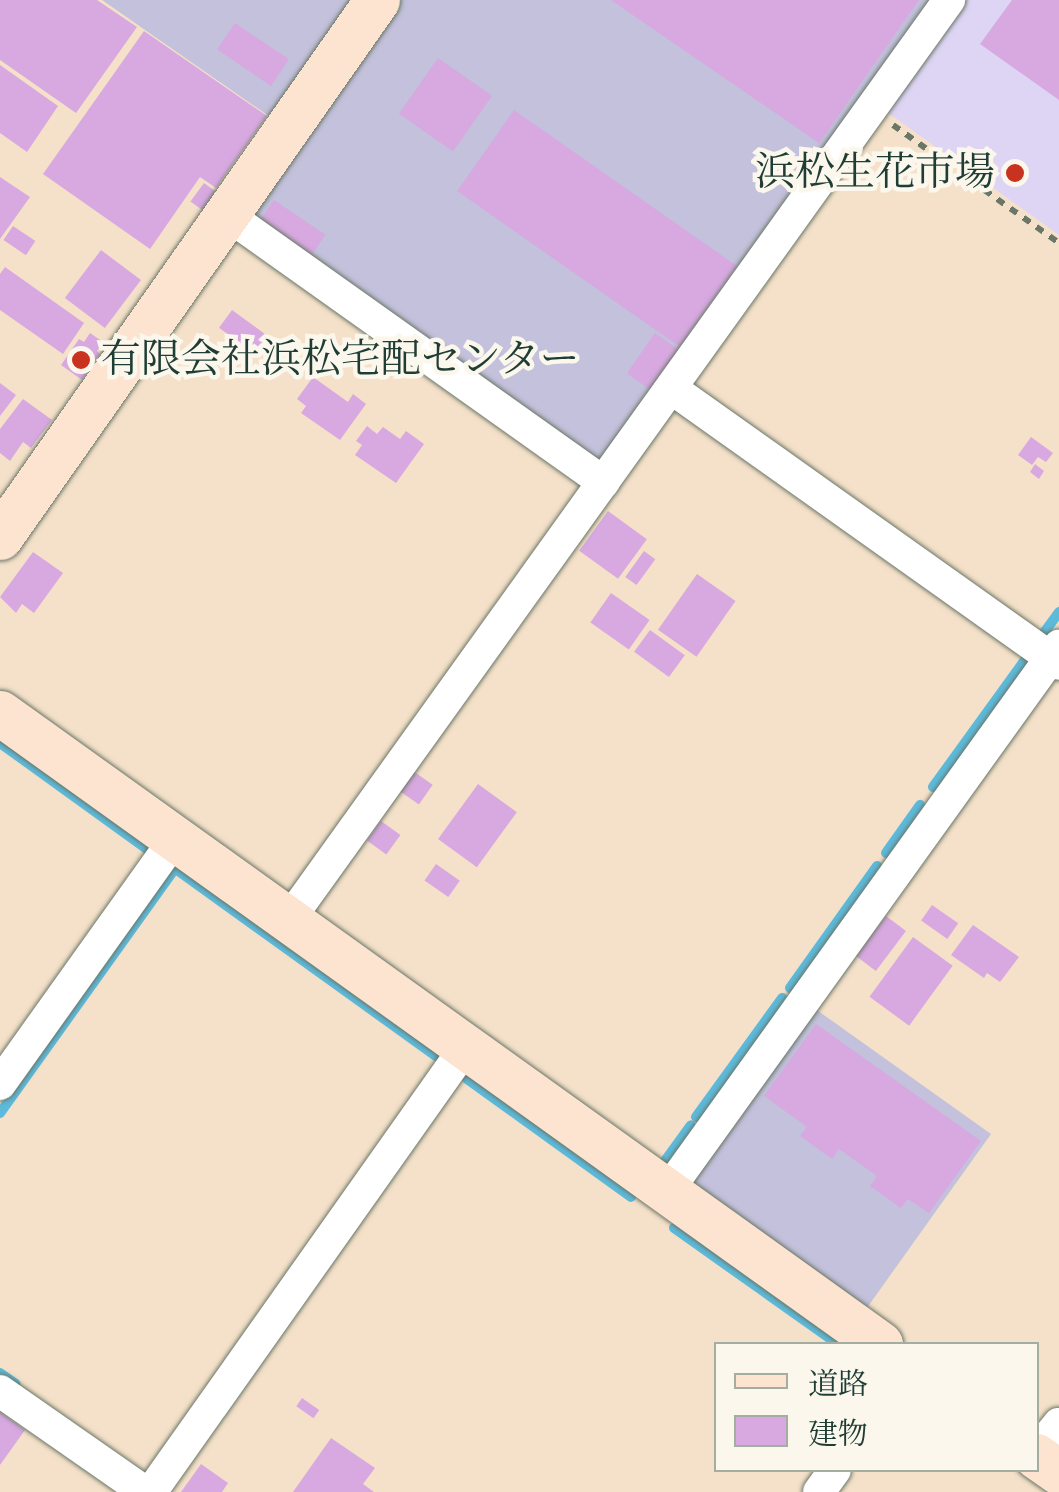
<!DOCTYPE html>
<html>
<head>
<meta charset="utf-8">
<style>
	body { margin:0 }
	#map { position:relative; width:1059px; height:1492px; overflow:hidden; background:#f5e1c9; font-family:"Libre Bodoni","Noto Serif JP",serif }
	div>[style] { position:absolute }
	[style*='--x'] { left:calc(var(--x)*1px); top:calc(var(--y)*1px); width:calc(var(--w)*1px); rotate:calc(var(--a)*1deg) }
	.built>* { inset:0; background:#ded5f5 }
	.industrial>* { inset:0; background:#c3c1db }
	.stream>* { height:10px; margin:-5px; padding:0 5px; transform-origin:5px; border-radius:5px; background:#5dbadb }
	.building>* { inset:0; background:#d7a9e0; transform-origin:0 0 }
	.path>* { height:6px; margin-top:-3px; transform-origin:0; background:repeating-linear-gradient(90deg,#6a7668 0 8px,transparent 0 16px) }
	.roads { filter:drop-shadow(0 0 2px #6a7668) drop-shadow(0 0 2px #6a7668) }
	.street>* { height:32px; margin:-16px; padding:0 16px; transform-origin:16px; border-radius:16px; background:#fff }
	.secondary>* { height:45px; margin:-22.5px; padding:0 22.5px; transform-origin:22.5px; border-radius:22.5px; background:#fde4d0 }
	.dots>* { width:28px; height:28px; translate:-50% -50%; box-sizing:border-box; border:5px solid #fbf7ec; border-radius:50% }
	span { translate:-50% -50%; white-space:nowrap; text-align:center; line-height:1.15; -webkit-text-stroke:9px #fbf7ec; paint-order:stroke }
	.poi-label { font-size:40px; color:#1f3d34 }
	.right { translate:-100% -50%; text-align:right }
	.left { translate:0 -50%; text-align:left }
	.legend { position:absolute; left:714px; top:1342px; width:325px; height:130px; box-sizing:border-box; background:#fbf7ec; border:2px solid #a3ada2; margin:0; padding:12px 18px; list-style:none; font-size:30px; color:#1f3d34 }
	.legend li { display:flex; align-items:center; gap:20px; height:50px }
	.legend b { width:50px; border:2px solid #a3ada2 }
</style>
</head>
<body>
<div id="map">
	<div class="built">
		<i style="clip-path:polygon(964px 0,1059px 0,1059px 235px,884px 110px)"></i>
	</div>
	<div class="industrial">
		<i style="clip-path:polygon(102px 0,356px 0,273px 119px)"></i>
		<i style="clip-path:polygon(397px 0,934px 0,603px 461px,593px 463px,252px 221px,250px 210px)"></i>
		<i style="clip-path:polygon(814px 1008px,991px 1134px,864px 1312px,694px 1191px,692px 1178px)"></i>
	</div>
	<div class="stream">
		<i style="--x:1038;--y:641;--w:36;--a:-54"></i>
		<i style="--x:0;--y:743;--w:181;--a:35.8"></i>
		<i style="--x:933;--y:787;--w:165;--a:-54.1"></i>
		<i style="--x:886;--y:853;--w:59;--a:-54.7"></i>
		<i style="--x:177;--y:870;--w:319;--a:35.7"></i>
		<i style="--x:790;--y:988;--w:150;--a:-54.5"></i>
		<i style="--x:467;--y:1079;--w:202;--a:35.7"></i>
		<i style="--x:0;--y:1113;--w:299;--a:-54.4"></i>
		<i style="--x:696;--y:1117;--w:147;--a:-54.1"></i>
		<i style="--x:665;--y:1161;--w:44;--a:-54.2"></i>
		<i style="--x:674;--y:1228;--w:201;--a:35.3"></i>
		<i style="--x:0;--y:1373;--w:19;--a:35"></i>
	</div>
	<div class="building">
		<i style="clip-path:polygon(0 0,97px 0,137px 27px,76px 113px,0 60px)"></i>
		<i style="clip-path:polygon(611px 0,919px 0,819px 143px)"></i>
		<i style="clip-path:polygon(1012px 0,1059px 0,1059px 100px,980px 44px)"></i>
		<i style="left:235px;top:23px;width:65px;height:32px;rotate:34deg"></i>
		<i style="clip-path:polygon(144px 31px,267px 116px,216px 188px,200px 177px,150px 249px,43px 174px)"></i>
		<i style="left:438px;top:58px;width:66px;height:68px;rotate:35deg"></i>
		<i style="clip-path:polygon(0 65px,58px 106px,27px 152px,0 133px)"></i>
		<i style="left:514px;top:110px;width:272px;height:99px;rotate:35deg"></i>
		<i style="clip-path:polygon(0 177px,30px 197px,0 239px)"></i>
		<i style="left:204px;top:183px;width:17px;height:23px;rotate:36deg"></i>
		<i style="left:274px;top:200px;width:62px;height:25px;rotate:34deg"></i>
		<i style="left:13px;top:226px;width:27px;height:17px;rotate:34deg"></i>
		<i style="left:101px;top:250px;width:50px;height:60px;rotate:37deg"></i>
		<i style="clip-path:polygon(5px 267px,84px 323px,63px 354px,0 310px,0 274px)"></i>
		<i style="left:232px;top:310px;width:48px;height:22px;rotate:36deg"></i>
		<i style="clip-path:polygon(90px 333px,103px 342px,97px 351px,100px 354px,82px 380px,61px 365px,79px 339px,84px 342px)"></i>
		<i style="left:655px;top:333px;width:29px;height:49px;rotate:35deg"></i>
		<i style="clip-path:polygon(313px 377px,348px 402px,353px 394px,366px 404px,340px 440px,301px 413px,306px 406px,297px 399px)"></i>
		<i style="clip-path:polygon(0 383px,16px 395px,0 416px)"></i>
		<i style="clip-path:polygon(23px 399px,52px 420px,31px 448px,23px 442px,10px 461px,0 453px,0 429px)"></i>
		<i style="clip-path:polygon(367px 426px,377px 434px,383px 427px,400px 439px,406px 431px,424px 444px,396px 483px,355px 455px,362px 445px,356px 441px)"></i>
		<i style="clip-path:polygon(1031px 437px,1053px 453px,1046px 462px,1038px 457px,1032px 465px,1018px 455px)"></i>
		<i style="clip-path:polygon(1035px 464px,1044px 471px,1039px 479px,1030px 472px)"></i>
		<i style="left:608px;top:511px;width:48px;height:49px;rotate:36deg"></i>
		<i style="left:644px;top:551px;width:14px;height:32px;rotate:36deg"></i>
		<i style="clip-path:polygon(33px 552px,63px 573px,34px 613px,22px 604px,16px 613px,0 597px)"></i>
		<i style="left:697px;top:574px;width:47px;height:68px;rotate:35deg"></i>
		<i style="left:611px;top:593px;width:47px;height:36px;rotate:35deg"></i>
		<i style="left:650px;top:630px;width:43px;height:27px;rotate:36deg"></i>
		<i style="left:413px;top:771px;width:24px;height:24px;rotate:35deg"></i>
		<i style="left:478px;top:784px;width:48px;height:68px;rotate:36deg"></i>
		<i style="left:381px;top:821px;width:24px;height:24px;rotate:36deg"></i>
		<i style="left:436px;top:864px;width:29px;height:20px;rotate:35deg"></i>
		<i style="left:932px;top:905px;width:32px;height:19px;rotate:35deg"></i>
		<i style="left:886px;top:916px;width:25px;height:50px;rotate:37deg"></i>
		<i style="clip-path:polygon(973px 925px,1019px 957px,1000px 982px,987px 973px,984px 978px,951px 955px)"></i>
		<i style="left:913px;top:937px;width:49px;height:74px;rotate:36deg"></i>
		<i style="clip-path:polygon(816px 1024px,981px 1141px,929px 1213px,908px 1199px,901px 1208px,870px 1186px,877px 1176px,839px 1149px,832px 1159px,800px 1136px,807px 1127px,764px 1096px)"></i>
		<i style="left:302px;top:1398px;width:21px;height:10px;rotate:35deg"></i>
		<i style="clip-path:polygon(0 1412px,25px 1430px,0 1465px)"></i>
		<i style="clip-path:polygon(331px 1438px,375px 1468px,363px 1484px,374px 1492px,293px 1492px)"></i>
		<i style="clip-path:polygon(201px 1464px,228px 1483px,222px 1492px,181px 1492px)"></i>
	</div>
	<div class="path">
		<i style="--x:893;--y:125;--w:204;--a:35.4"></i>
	</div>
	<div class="roads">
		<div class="street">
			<i style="--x:226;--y:214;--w:463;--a:35.4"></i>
			<i style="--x:671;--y:388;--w:476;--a:35.4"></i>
			<i style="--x:288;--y:921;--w:1134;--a:-54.33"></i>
			<i style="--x:0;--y:1084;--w:301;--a:-54.5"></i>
			<i style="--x:666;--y:1193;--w:674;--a:-54.3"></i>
			<i style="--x:0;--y:1391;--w:177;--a:34.9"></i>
			<i style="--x:1036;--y:1452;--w:36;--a:-51"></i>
			<i style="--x:151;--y:1492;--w:544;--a:-54.73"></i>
			<i style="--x:819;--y:1492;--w:27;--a:-54"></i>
		</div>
		<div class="secondary">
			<i style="--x:0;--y:537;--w:656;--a:-54.93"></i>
			<i style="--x:0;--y:713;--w:1083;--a:35.64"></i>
			<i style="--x:1036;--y:1456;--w:28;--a:35"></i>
		</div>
	</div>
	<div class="dots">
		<i style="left:1015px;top:173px;background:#c8321e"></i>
		<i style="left:81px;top:360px;background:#c8321e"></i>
	</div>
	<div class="poi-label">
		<span class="right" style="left:995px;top:173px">浜松生花市場</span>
		<span class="left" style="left:101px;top:360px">有限会社浜松宅配センター</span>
	</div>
	<ul class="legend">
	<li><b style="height:12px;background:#fde4d0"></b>道路</li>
	<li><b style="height:28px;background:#d7a9e0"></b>建物</li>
	</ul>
</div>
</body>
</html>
